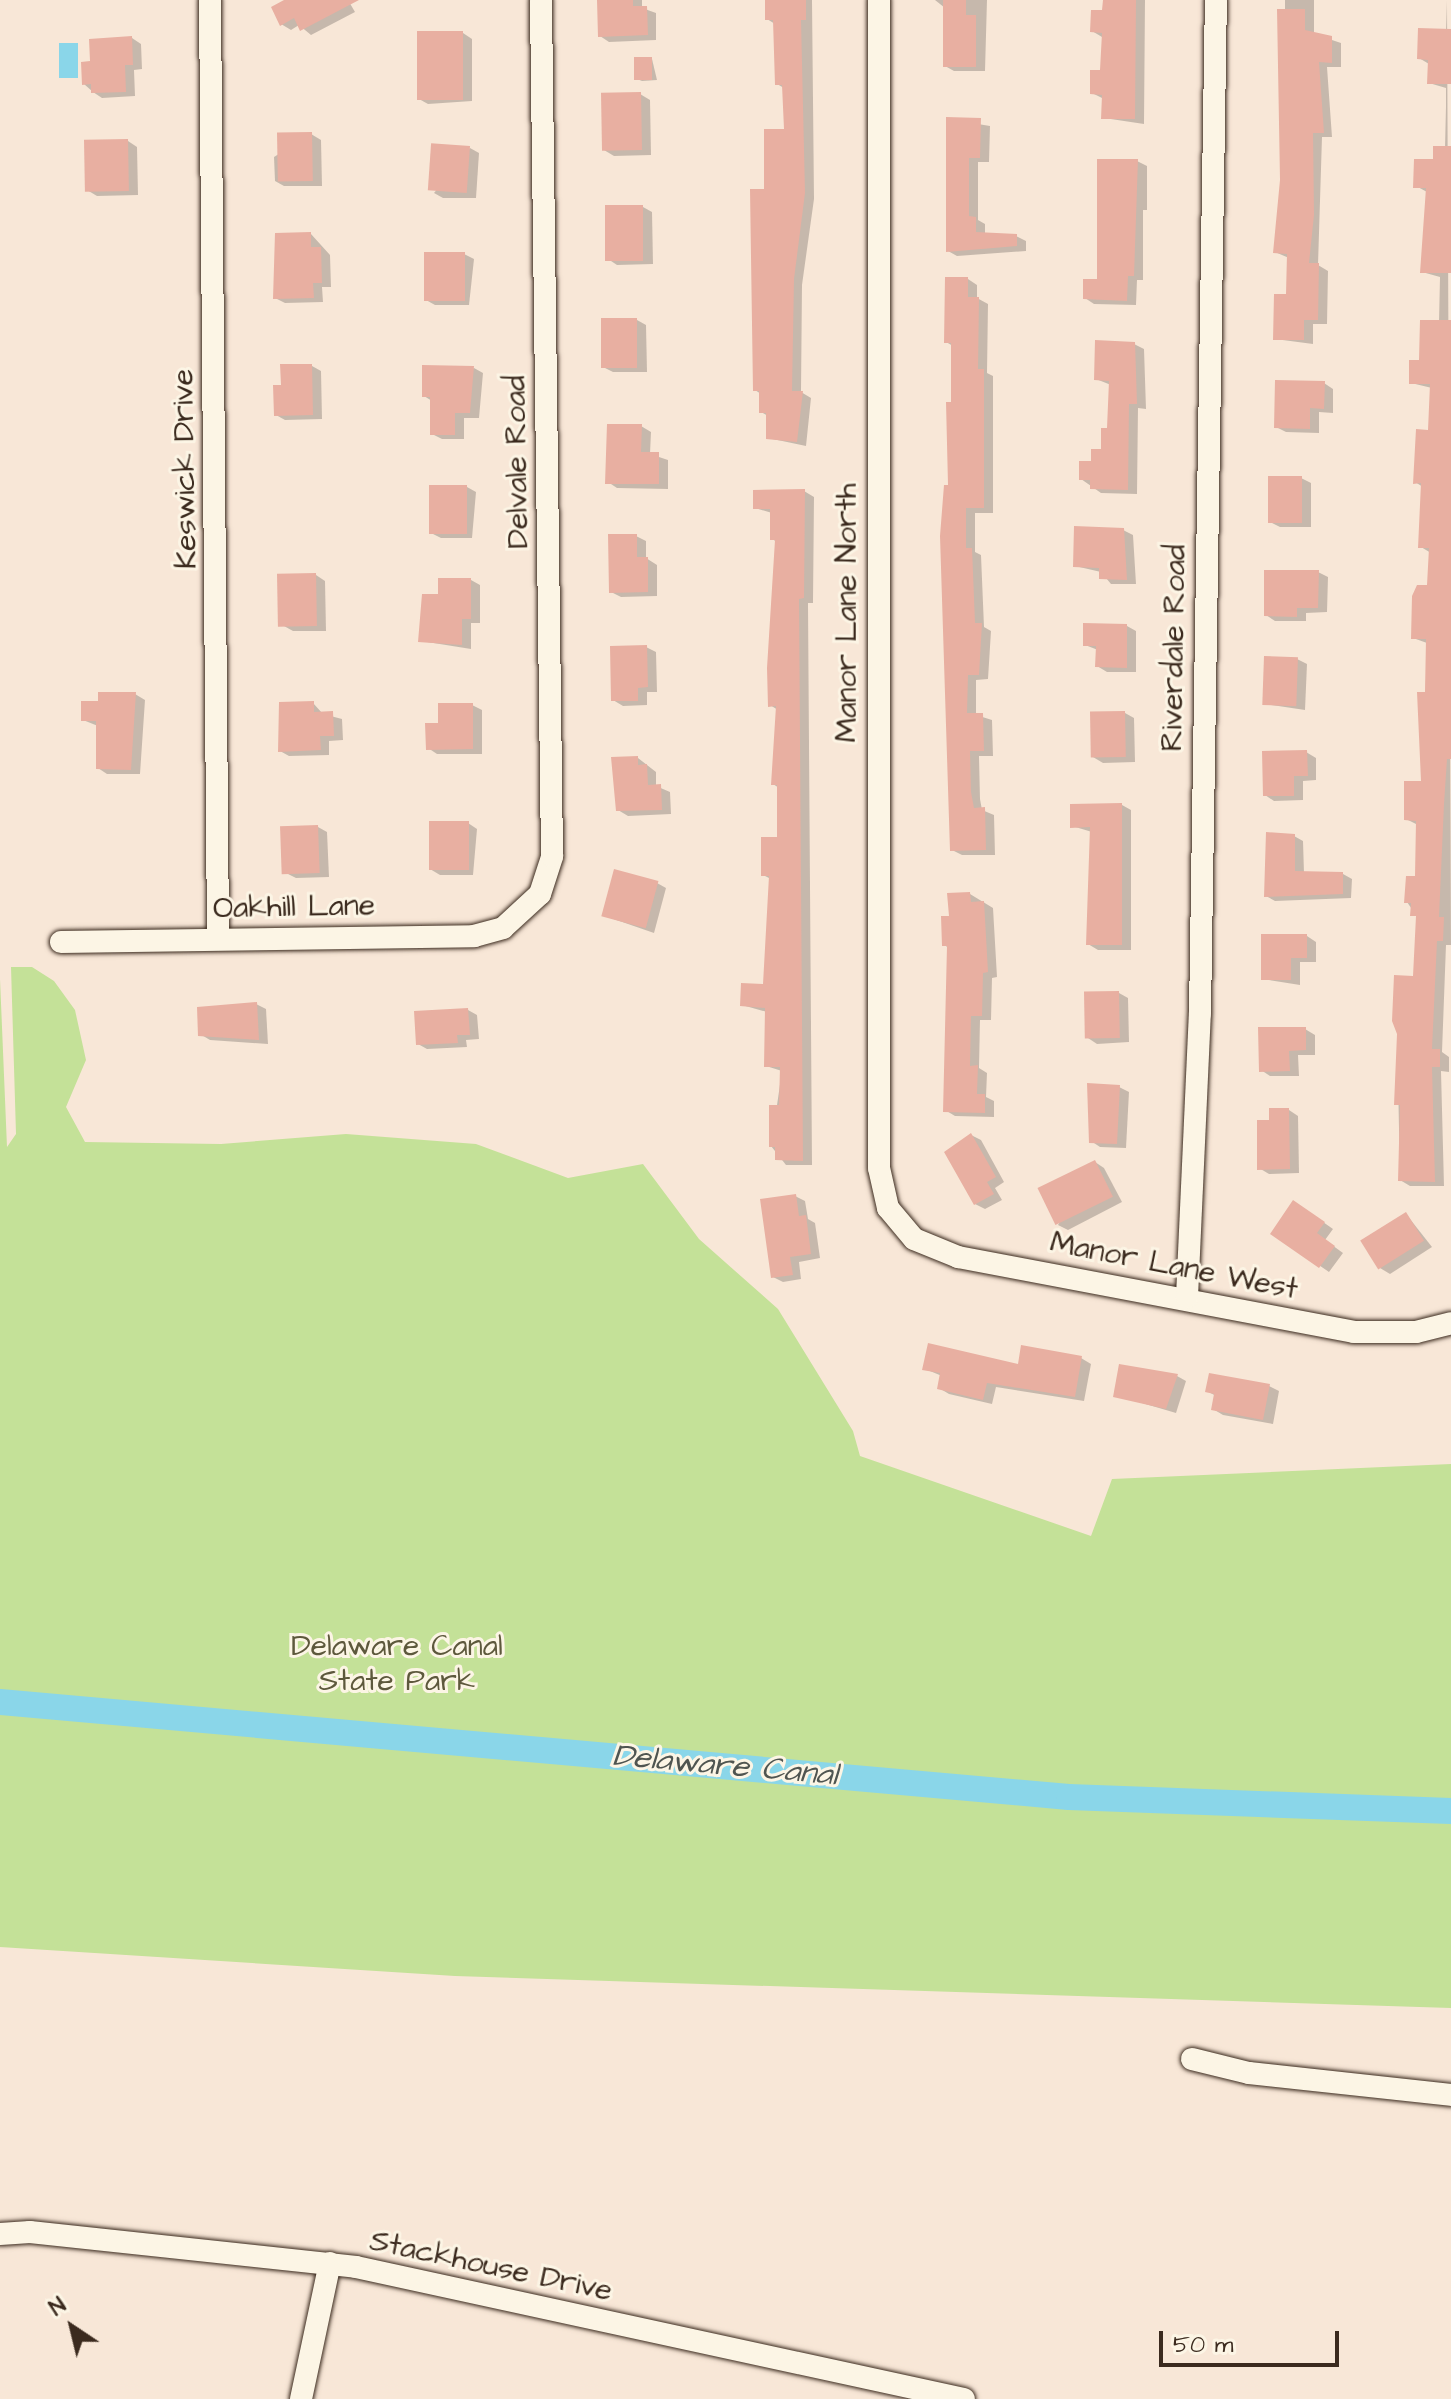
<!DOCTYPE html>
<html>
<head>
<meta charset="utf-8">
<style>
	body { margin:0 }
	#map { position:relative; width:1451px; height:2399px; overflow:hidden; background:#f8e7d7; font-family:"Architects Daughter",sans-serif }
	div>[style] { position:absolute }
	[style*='--x'] { left:calc(var(--x)*1px); top:calc(var(--y)*1px); width:calc(var(--w)*1px); rotate:calc(var(--a)*1deg) }
	.green>* { inset:0; background:#c4e198 }
	.water>* { inset:0; background:#8ad6e9; transform-origin:0 0 }
	.shadow>* { inset:0; background:#0003 }
	.canal>* { height:26px; margin:-13px; padding:0 13px; transform-origin:13px; border-radius:13px; background:#8ad6e9 }
	.building>* { inset:0; background:#e8afa1; transform-origin:0 0 }
	.roads { filter:drop-shadow(0 0 2px #3b2a1e) drop-shadow(0 0 2px #3b2a1e) }
	.minor>* { height:22px; margin:-11px; padding:0 11px; transform-origin:11px; border-radius:11px; background:#fcf5e5 }
	span { translate:-50% -50%; white-space:nowrap; text-align:center; line-height:1.15; -webkit-text-stroke:6px #fcf5e5; paint-order:stroke }
	.street-label { font-size:30px; color:#3b2a1e }
	.park-label { font-size:30px; color:#5d583c }
	.water-label { font-size:32px; color:#4f5551; font-style:italic }
	.north { position:absolute; left:32px; top:2287px; width:80px; height:80px; -webkit-text-stroke:6px #fcf5e5; paint-order:stroke; rotate:325deg; font-size:22px; font-weight:700; line-height:32px; text-align:center; color:#3b2a1e }
	.north::after { content:''; display:block; margin:auto; width:28px; height:36px; background:#3b2a1e; clip-path:polygon(50% 0,100% 100%,50% 72%,0 100%) }
	.scale { position:absolute; left:1159px; top:2331px; width:180px; height:36px; box-sizing:border-box; border:4px solid #3b2a1e; border-top:0; padding-left:10px; font-size:24px; line-height:28px; white-space:nowrap; color:#3b2a1e; -webkit-text-stroke:6px #fcf5e5; paint-order:stroke }
</style>
</head>
<body>
<div id="map">
	<div class="green">
		<i style="clip-path:polygon(11px 967px,32px 967px,54px 981px,75px 1010px,86px 1060px,66px 1107px,85px 1142px,221px 1144px,346px 1134px,476px 1144px,568px 1178px,643px 1164px,699px 1239px,778px 1309px,853px 1431px,860px 1456px,1091px 1536px,1112px 1479px,1451px 1464px,1451px 2008px,455px 1976px,0 1947px,0 979px,7px 1147px,16px 1134px)"></i>
	</div>
	<div class="water">
		<i style="left:78px;top:43px;width:35px;height:19px;rotate:90deg"></i>
	</div>
	<div class="shadow">
		<i style="clip-path:polygon(289px 0,348px 0,355px 12px,311px 35px,299px 25px,291px 30px,281px 24px)"></i>
		<i style="clip-path:polygon(599px 0,642px 0,642px 8px,656px 13px,656px 40px,609px 42px,600px 36px)"></i>
		<i style="clip-path:polygon(767px 0,812px 0,814px 199px,802px 285px,801px 392px,811px 398px,806px 446px,768px 438px,768px 416px,761px 412px,761px 394px,755px 390px,766px 191px,786px 131px,784px 88px,777px 84px,775px 24px,767px 19px)"></i>
		<i style="clip-path:polygon(935px 0,987px 0,985px 71px,954px 71px,945px 66px,945px 8px)"></i>
		<i style="clip-path:polygon(1105px 0,1145px 0,1144px 124px,1104px 118px,1104px 99px,1092px 93px,1102px 72px,1102px 37px,1092px 31px,1104px 12px)"></i>
		<i style="clip-path:polygon(1285px 0,1314px 0,1314px 34px,1341px 43px,1341px 67px,1327px 67px,1332px 137px,1322px 137px,1318px 265px,1328px 271px,1327px 324px,1313px 324px,1313px 344px,1275px 339px,1288px 296px,1289px 258px,1275px 252px,1282px 180px,1279px 11px,1285px 11px)"></i>
		<i style="clip-path:polygon(1447px 0,1451px 945px,1446px 945px,1442px 1052px,1449px 1057px,1449px 1072px,1441px 1071px,1444px 1186px,1410px 1186px,1400px 1180px,1396px 977px,1415px 978px,1418px 918px,1407px 902px,1417px 878px,1418px 825px,1406px 819px,1423px 783px,1427px 643px,1413px 638px,1429px 587px,1431px 553px,1421px 547px,1423px 487px,1415px 482px,1430px 432px,1432px 388px,1411px 383px,1439px 322px,1440px 277px,1422px 272px,1427px 192px,1416px 186px,1445px 148px,1446px 106px,1446px 88px,1429px 83px,1429px 64px,1419px 58px,1446px 31px)"></i>
		<i style="clip-path:polygon(463px 33px,472px 39px,472px 101px,428px 104px,419px 99px)"></i>
		<i style="clip-path:polygon(132px 38px,141px 44px,142px 69px,134px 70px,135px 96px,102px 98px,93px 92px,84px 84px,92px 63px)"></i>
		<i style="clip-path:polygon(652px 59px,657px 80px,642px 81px,637px 79px)"></i>
		<i style="clip-path:polygon(640px 94px,650px 100px,651px 155px,614px 156px,604px 150px)"></i>
		<i style="clip-path:polygon(948px 119px,990px 126px,989px 162px,978px 162px,978px 220px,985px 224px,985px 234px,1016px 236px,1026px 241px,1026px 251px,957px 256px,948px 251px)"></i>
		<i style="clip-path:polygon(311px 134px,321px 140px,322px 186px,284px 186px,275px 181px,274px 157px)"></i>
		<i style="clip-path:polygon(128px 141px,137px 147px,138px 195px,97px 196px,87px 190px)"></i>
		<i style="clip-path:polygon(470px 148px,479px 153px,476px 198px,443px 198px,434px 193px)"></i>
		<i style="clip-path:polygon(1137px 161px,1147px 166px,1147px 210px,1143px 210px,1143px 280px,1137px 280px,1136px 305px,1094px 304px,1085px 298px,1100px 281px)"></i>
		<i style="clip-path:polygon(643px 207px,652px 212px,653px 264px,617px 265px,608px 259px)"></i>
		<i style="clip-path:polygon(311px 234px,330px 255px,331px 287px,322px 287px,323px 302px,285px 303px,275px 298px)"></i>
		<i style="clip-path:polygon(464px 254px,474px 259px,469px 305px,435px 305px,426px 300px)"></i>
		<i style="clip-path:polygon(968px 279px,977px 285px,977px 298px,988px 304px,987px 373px,993px 376px,993px 513px,975px 513px,975px 552px,981px 555px,984px 627px,991px 631px,988px 679px,976px 680px,976px 715px,992px 720px,993px 756px,979px 756px,980px 799px,982px 810px,994px 815px,995px 855px,962px 855px,952px 850px,953px 346px,946px 342px)"></i>
		<i style="clip-path:polygon(637px 320px,646px 325px,647px 372px,613px 372px,603px 367px)"></i>
		<i style="clip-path:polygon(1134px 344px,1144px 349px,1146px 409px,1138px 408px,1137px 494px,1101px 493px,1081px 479px,1103px 451px,1109px 430px,1111px 385px,1096px 379px)"></i>
		<i style="clip-path:polygon(312px 366px,321px 371px,322px 419px,285px 420px,276px 415px)"></i>
		<i style="clip-path:polygon(474px 368px,483px 373px,479px 418px,464px 418px,464px 439px,442px 439px,432px 434px,432px 401px,424px 396px)"></i>
		<i style="clip-path:polygon(1324px 383px,1333px 389px,1333px 413px,1319px 412px,1319px 433px,1286px 432px,1276px 427px)"></i>
		<i style="clip-path:polygon(641px 426px,651px 432px,650px 454px,668px 460px,668px 489px,617px 488px,608px 482px)"></i>
		<i style="clip-path:polygon(1301px 478px,1311px 483px,1311px 527px,1280px 527px,1270px 522px)"></i>
		<i style="clip-path:polygon(467px 487px,476px 492px,472px 538px,441px 538px,431px 533px)"></i>
		<i style="clip-path:polygon(804px 491px,814px 497px,813px 603px,808px 603px,812px 1165px,786px 1165px,771px 1146px,782px 1071px,766px 1066px,767px 1012px,742px 1005px,765px 986px,771px 879px,763px 875px,779px 839px,779px 788px,773px 784px,778px 710px,770px 705px,777px 542px,772px 539px,772px 513px,755px 508px)"></i>
		<i style="clip-path:polygon(1123px 530px,1133px 535px,1136px 584px,1111px 584px,1101px 572px,1075px 566px)"></i>
		<i style="clip-path:polygon(636px 536px,646px 541px,646px 558px,657px 565px,657px 596px,621px 597px,611px 592px)"></i>
		<i style="clip-path:polygon(1318px 572px,1328px 577px,1327px 612px,1306px 613px,1306px 621px,1275px 621px,1266px 615px)"></i>
		<i style="clip-path:polygon(316px 575px,325px 581px,326px 631px,293px 631px,284px 626px)"></i>
		<i style="clip-path:polygon(471px 580px,480px 585px,480px 623px,471px 623px,471px 649px,421px 641px,440px 596px)"></i>
		<i style="clip-path:polygon(1127px 626px,1136px 631px,1136px 672px,1107px 672px,1097px 666px,1098px 650px,1085px 645px)"></i>
		<i style="clip-path:polygon(646px 647px,656px 652px,657px 692px,647px 692px,647px 705px,623px 706px,613px 700px)"></i>
		<i style="clip-path:polygon(1297px 659px,1307px 664px,1305px 710px,1265px 704px)"></i>
		<i style="clip-path:polygon(135px 694px,145px 700px,140px 774px,107px 774px,98px 768px,98px 726px,83px 720px,100px 703px)"></i>
		<i style="clip-path:polygon(313px 703px,323px 714px,342px 719px,343px 740px,329px 741px,329px 755px,289px 756px,280px 751px)"></i>
		<i style="clip-path:polygon(472px 705px,482px 710px,482px 754px,437px 754px,428px 748px,440px 725px)"></i>
		<i style="clip-path:polygon(1125px 713px,1134px 718px,1135px 762px,1103px 763px,1093px 757px)"></i>
		<i style="clip-path:polygon(1306px 752px,1316px 758px,1316px 780px,1303px 781px,1303px 800px,1274px 801px,1265px 795px)"></i>
		<i style="clip-path:polygon(638px 758px,656px 772px,656px 786px,670px 792px,671px 814px,628px 816px,618px 810px)"></i>
		<i style="clip-path:polygon(1122px 805px,1131px 810px,1131px 950px,1098px 950px,1088px 944px,1092px 832px,1072px 826px)"></i>
		<i style="clip-path:polygon(468px 823px,477px 829px,473px 875px,440px 875px,430px 869px)"></i>
		<i style="clip-path:polygon(318px 827px,327px 832px,329px 877px,296px 878px,286px 873px)"></i>
		<i style="clip-path:polygon(1294px 836px,1303px 841px,1304px 873px,1343px 874px,1352px 879px,1351px 898px,1275px 901px,1266px 896px)"></i>
		<i style="clip-path:polygon(657px 883px,666px 888px,654px 933px,602px 915px)"></i>
		<i style="clip-path:polygon(970px 894px,993px 908px,997px 977px,992px 978px,991px 1020px,980px 1020px,979px 1068px,987px 1073px,986px 1097px,994px 1101px,994px 1117px,955px 1116px,945px 1110px,949px 948px,944px 945px,951px 918px)"></i>
		<i style="clip-path:polygon(1307px 936px,1316px 942px,1316px 962px,1300px 962px,1300px 985px,1263px 979px)"></i>
		<i style="clip-path:polygon(1119px 993px,1128px 998px,1129px 1042px,1097px 1044px,1088px 1038px)"></i>
		<i style="clip-path:polygon(256px 1004px,266px 1009px,268px 1044px,210px 1040px,200px 1034px)"></i>
		<i style="clip-path:polygon(468px 1010px,477px 1015px,479px 1039px,466px 1040px,467px 1047px,427px 1049px,418px 1044px)"></i>
		<i style="clip-path:polygon(1305px 1029px,1315px 1035px,1315px 1055px,1298px 1055px,1299px 1076px,1270px 1076px,1261px 1070px)"></i>
		<i style="clip-path:polygon(1119px 1087px,1129px 1092px,1126px 1148px,1100px 1147px,1091px 1141px)"></i>
		<i style="clip-path:polygon(1289px 1110px,1298px 1116px,1299px 1173px,1269px 1174px,1259px 1168px,1271px 1122px)"></i>
		<i style="clip-path:polygon(971px 1135px,981px 1140px,1004px 1182px,995px 1188px,1002px 1200px,985px 1209px,975px 1204px)"></i>
		<i style="clip-path:polygon(1095px 1162px,1104px 1168px,1122px 1202px,1068px 1230px,1058px 1225px)"></i>
		<i style="clip-path:polygon(795px 1196px,805px 1201px,808px 1219px,815px 1223px,820px 1258px,799px 1262px,801px 1279px,783px 1282px,773px 1277px)"></i>
		<i style="clip-path:polygon(1303px 1208px,1333px 1229px,1325px 1240px,1343px 1253px,1329px 1272px,1272px 1233px)"></i>
		<i style="clip-path:polygon(1406px 1214px,1432px 1247px,1390px 1274px,1380px 1268px)"></i>
		<i style="clip-path:polygon(1081px 1358px,1091px 1364px,1084px 1401px,996px 1387px,992px 1404px,949px 1394px,939px 1388px,942px 1376px,925px 1369px,1019px 1366px)"></i>
		<i style="clip-path:polygon(1177px 1376px,1186px 1381px,1176px 1413px,1115px 1395px)"></i>
		<i style="clip-path:polygon(1269px 1386px,1279px 1391px,1273px 1424px,1223px 1415px,1213px 1409px,1216px 1396px,1207px 1391px)"></i>
	</div>
	<div class="canal">
		<i style="--x:0;--y:1702;--w:1073;--a:5.08"></i>
		<i style="--x:1069;--y:1797;--w:382;--a:2.1"></i>
	</div>
	<div class="building">
		<i style="clip-path:polygon(284px 0,359px 0,300px 31px,294px 18px,280px 26px,271px 7px)"></i>
		<i style="clip-path:polygon(597px 0,633px 0,633px 6px,647px 6px,648px 35px,598px 37px)"></i>
		<i style="clip-path:polygon(765px 0,806px 0,806px 20px,801px 20px,805px 193px,794px 279px,792px 391px,803px 391px,797px 442px,766px 439px,766px 413px,759px 413px,759px 391px,753px 391px,750px 189px,764px 189px,764px 129px,784px 129px,782px 85px,775px 85px,773px 20px,765px 20px)"></i>
		<i style="clip-path:polygon(943px 0,966px 0,966px 15px,976px 15px,976px 67px,943px 67px)"></i>
		<i style="clip-path:polygon(1103px 0,1136px 0,1135px 119px,1101px 119px,1102px 95px,1090px 94px,1090px 70px,1100px 70px,1102px 33px,1090px 32px,1091px 10px,1102px 10px)"></i>
		<i style="clip-path:polygon(1277px 9px,1305px 9px,1305px 30px,1332px 36px,1332px 63px,1319px 62px,1324px 133px,1313px 133px,1314px 215px,1309px 263px,1319px 263px,1318px 320px,1304px 320px,1304px 340px,1273px 340px,1274px 294px,1286px 294px,1287px 254px,1273px 253px,1280px 180px)"></i>
		<i style="clip-path:polygon(1418px 28px,1451px 29px,1451px 84px,1427px 84px,1428px 60px,1417px 59px)"></i>
		<i style="left:417px;top:31px;width:46px;height:69px"></i>
		<i style="clip-path:polygon(132px 36px,133px 65px,125px 65px,126px 92px,91px 93px,91px 84px,82px 85px,81px 62px,90px 61px,89px 39px)"></i>
		<i style="left:634px;top:57px;width:18px;height:23px"></i>
		<i style="left:641px;top:92px;width:58px;height:40px;rotate:89deg"></i>
		<i style="clip-path:polygon(946px 117px,981px 118px,980px 158px,969px 158px,969px 216px,976px 217px,976px 232px,1017px 234px,1017px 246px,946px 252px)"></i>
		<i style="left:312px;top:132px;width:49px;height:35px;rotate:89deg"></i>
		<i style="left:128px;top:139px;width:52px;height:44px;rotate:89deg"></i>
		<i style="left:470px;top:146px;width:47px;height:39px;rotate:94deg"></i>
		<i style="clip-path:polygon(1433px 146px,1451px 146px,1451px 273px,1420px 273px,1426px 188px,1413px 188px,1414px 159px,1433px 159px)"></i>
		<i style="clip-path:polygon(1097px 159px,1138px 159px,1134px 276px,1128px 276px,1127px 301px,1083px 299px,1083px 279px,1097px 279px)"></i>
		<i style="left:605px;top:205px;width:38px;height:56px"></i>
		<i style="clip-path:polygon(311px 232px,311px 247px,321px 247px,322px 283px,313px 283px,314px 298px,273px 299px,275px 233px)"></i>
		<i style="left:424px;top:252px;width:41px;height:49px"></i>
		<i style="clip-path:polygon(945px 277px,968px 277px,968px 297px,979px 297px,978px 369px,984px 369px,984px 508px,966px 508px,966px 548px,972px 548px,975px 623px,982px 623px,979px 675px,968px 675px,967px 713px,983px 713px,984px 751px,970px 751px,971px 792px,974px 808px,985px 807px,986px 850px,950px 851px,940px 536px,944px 485px,948px 485px,946px 402px,951px 402px,951px 343px,944px 343px)"></i>
		<i style="left:601px;top:318px;width:36px;height:50px"></i>
		<i style="clip-path:polygon(1420px 320px,1451px 320px,1451px 759px,1447px 759px,1444px 804px,1439px 917px,1444px 917px,1443px 941px,1437px 941px,1432px 1049px,1440px 1049px,1440px 1067px,1432px 1067px,1435px 1182px,1398px 1181px,1400px 1105px,1394px 1105px,1397px 1034px,1392px 1021px,1394px 975px,1413px 976px,1416px 916px,1410px 916px,1411px 903px,1404px 903px,1406px 876px,1415px 876px,1416px 821px,1404px 820px,1404px 781px,1421px 781px,1417px 692px,1425px 692px,1426px 639px,1411px 639px,1412px 596px,1417px 585px,1427px 585px,1429px 548px,1418px 548px,1421px 483px,1413px 484px,1416px 429px,1428px 430px,1430px 384px,1409px 384px,1409px 360px,1419px 360px)"></i>
		<i style="clip-path:polygon(1095px 340px,1135px 342px,1137px 404px,1129px 404px,1128px 490px,1090px 489px,1090px 480px,1079px 480px,1079px 461px,1091px 461px,1091px 449px,1101px 449px,1101px 428px,1107px 428px,1109px 381px,1094px 380px)"></i>
		<i style="clip-path:polygon(280px 364px,312px 364px,313px 415px,274px 416px,273px 385px,281px 385px)"></i>
		<i style="clip-path:polygon(422px 365px,474px 366px,470px 413px,455px 413px,455px 435px,430px 435px,430px 397px,422px 397px)"></i>
		<i style="clip-path:polygon(1275px 380px,1325px 381px,1324px 409px,1310px 408px,1310px 429px,1274px 428px)"></i>
		<i style="clip-path:polygon(607px 424px,642px 424px,641px 452px,659px 452px,659px 484px,605px 484px)"></i>
		<i style="left:1268px;top:476px;width:34px;height:47px"></i>
		<i style="left:429px;top:485px;width:38px;height:49px"></i>
		<i style="clip-path:polygon(805px 489px,804px 598px,799px 599px,803px 1161px,775px 1160px,775px 1147px,769px 1147px,769px 1105px,779px 1105px,780px 1067px,764px 1067px,765px 1008px,740px 1006px,741px 983px,763px 984px,769px 876px,761px 876px,761px 837px,777px 837px,777px 785px,771px 785px,776px 706px,768px 707px,767px 668px,775px 540px,770px 540px,770px 509px,753px 509px,753px 490px)"></i>
		<i style="clip-path:polygon(1074px 526px,1124px 528px,1127px 580px,1099px 579px,1099px 568px,1073px 567px)"></i>
		<i style="clip-path:polygon(608px 534px,637px 534px,637px 557px,648px 557px,648px 592px,609px 593px)"></i>
		<i style="clip-path:polygon(1264px 570px,1319px 570px,1318px 608px,1297px 608px,1297px 617px,1264px 616px)"></i>
		<i style="left:316px;top:573px;width:53px;height:39px;rotate:89deg"></i>
		<i style="clip-path:polygon(438px 578px,471px 578px,471px 619px,462px 619px,462px 645px,418px 642px,422px 594px,438px 594px)"></i>
		<i style="clip-path:polygon(1083px 623px,1127px 624px,1127px 668px,1095px 667px,1096px 646px,1083px 646px)"></i>
		<i style="clip-path:polygon(647px 645px,648px 687px,638px 688px,638px 701px,611px 701px,610px 646px)"></i>
		<i style="left:1264px;top:656px;width:34px;height:49px;rotate:2deg"></i>
		<i style="clip-path:polygon(98px 692px,136px 692px,131px 770px,96px 769px,96px 721px,81px 721px,81px 701px,98px 701px)"></i>
		<i style="clip-path:polygon(314px 701px,314px 712px,333px 711px,334px 736px,320px 736px,321px 750px,278px 752px,279px 702px)"></i>
		<i style="clip-path:polygon(438px 703px,473px 703px,473px 749px,426px 750px,425px 723px,438px 723px)"></i>
		<i style="left:1125px;top:711px;width:46px;height:35px;rotate:89deg"></i>
		<i style="clip-path:polygon(1307px 750px,1308px 776px,1294px 776px,1294px 796px,1263px 796px,1262px 751px)"></i>
		<i style="clip-path:polygon(638px 756px,638px 765px,647px 764px,648px 785px,661px 784px,662px 810px,616px 811px,611px 757px)"></i>
		<i style="clip-path:polygon(1122px 803px,1122px 945px,1086px 945px,1090px 827px,1070px 828px,1070px 804px)"></i>
		<i style="left:429px;top:821px;width:40px;height:49px"></i>
		<i style="left:318px;top:825px;width:48px;height:38px;rotate:88deg"></i>
		<i style="clip-path:polygon(1266px 832px,1295px 834px,1295px 871px,1343px 872px,1343px 894px,1264px 897px)"></i>
		<i style="left:614px;top:869px;width:46px;height:49px;rotate:15deg"></i>
		<i style="clip-path:polygon(970px 892px,971px 902px,984px 901px,988px 972px,983px 973px,982px 1016px,971px 1016px,970px 1066px,978px 1065px,977px 1094px,985px 1094px,985px 1113px,943px 1112px,947px 946px,942px 946px,941px 916px,949px 916px,947px 893px)"></i>
		<i style="clip-path:polygon(1261px 934px,1307px 934px,1307px 958px,1291px 958px,1291px 980px,1261px 980px)"></i>
		<i style="left:1119px;top:991px;width:47px;height:35px;rotate:89deg"></i>
		<i style="clip-path:polygon(257px 1002px,259px 1040px,198px 1036px,197px 1007px)"></i>
		<i style="clip-path:polygon(468px 1008px,470px 1035px,457px 1035px,458px 1043px,416px 1045px,414px 1011px)"></i>
		<i style="clip-path:polygon(1258px 1027px,1306px 1027px,1306px 1050px,1289px 1051px,1290px 1071px,1259px 1072px)"></i>
		<i style="clip-path:polygon(1087px 1083px,1120px 1085px,1117px 1144px,1089px 1143px)"></i>
		<i style="clip-path:polygon(1269px 1108px,1289px 1108px,1290px 1169px,1257px 1170px,1257px 1120px,1269px 1120px)"></i>
		<i style="clip-path:polygon(971px 1133px,996px 1177px,987px 1182px,994px 1194px,974px 1205px,944px 1152px)"></i>
		<i style="left:1095px;top:1160px;width:41px;height:64px;rotate:64deg"></i>
		<i style="clip-path:polygon(796px 1194px,799px 1216px,806px 1215px,811px 1254px,790px 1257px,793px 1275px,771px 1278px,760px 1199px)"></i>
		<i style="clip-path:polygon(1293px 1200px,1325px 1222px,1317px 1233px,1335px 1246px,1319px 1268px,1270px 1234px)"></i>
		<i style="left:1406px;top:1212px;width:34px;height:54px;rotate:58deg"></i>
		<i style="clip-path:polygon(928px 1343px,1018px 1364px,1021px 1345px,1082px 1356px,1075px 1397px,987px 1383px,983px 1400px,937px 1389px,940px 1373px,922px 1370px)"></i>
		<i style="clip-path:polygon(1119px 1364px,1178px 1374px,1166px 1409px,1113px 1397px)"></i>
		<i style="clip-path:polygon(1209px 1373px,1270px 1384px,1263px 1420px,1211px 1410px,1214px 1394px,1205px 1392px)"></i>
	</div>
	<div class="roads">
		<div class="minor">
			<i style="--x:210;--y:0;--w:937;--a:89.51"></i>
			<i style="--x:879;--y:0;--w:1168;--a:90"></i>
			<i style="--x:879;--y:1168;--w:41;--a:77.3"></i>
			<i style="--x:888;--y:1208;--w:40;--a:50"></i>
			<i style="--x:914;--y:1239;--w:48;--a:22.2"></i>
			<i style="--x:958;--y:1257;--w:403;--a:10.7"></i>
			<i style="--x:1354;--y:1332;--w:62;--a:0"></i>
			<i style="--x:1416;--y:1332;--w:36;--a:-14"></i>
			<i style="--x:61;--y:942;--w:413;--a:-0.8"></i>
			<i style="--x:474;--y:936;--w:30;--a:-15"></i>
			<i style="--x:503;--y:928;--w:50;--a:-42.6"></i>
			<i style="--x:540;--y:894;--w:40;--a:-72"></i>
			<i style="--x:552;--y:856;--w:856;--a:-90.74"></i>
			<i style="--x:1187;--y:1297;--w:284;--a:-87.4"></i>
			<i style="--x:1200;--y:1013;--w:1013;--a:-89.1"></i>
			<i style="--x:1192;--y:2059;--w:59;--a:13.8"></i>
			<i style="--x:1249;--y:2073;--w:203;--a:6.2"></i>
			<i style="--x:0;--y:2234;--w:30;--a:-4"></i>
			<i style="--x:30;--y:2232;--w:328;--a:6.1"></i>
			<i style="--x:356;--y:2267;--w:622;--a:12.25"></i>
			<i style="--x:301;--y:2399;--w:139;--a:-78"></i>
		</div>
	</div>
	<div class="street-label">
		<span style="left:517px;top:462px;rotate:-91deg">Delvale Road</span>
		<span style="left:185px;top:469px;rotate:-91deg">Keswick Drive</span>
		<span style="left:847px;top:613px;rotate:-90deg">Manor Lane North</span>
		<span style="left:1174px;top:648px;rotate:-89deg">Riverdale Road</span>
		<span style="left:294px;top:907px;rotate:-1deg">Oakhill Lane</span>
		<span style="left:1174px;top:1266px;rotate:11deg">Manor Lane West</span>
		<span style="left:491px;top:2266px;rotate:12deg">Stackhouse Drive</span>
	</div>
	<div class="park-label">
		<span style="left:397px;top:1663px">Delaware Canal<br>State Park</span>
	</div>
	<div class="water-label">
		<span style="left:725px;top:1766px;rotate:5deg">Delaware Canal</span>
	</div>
	<div class="north">N</div>
	<div class="scale">50 m</div>
</div>
</body>
</html>
